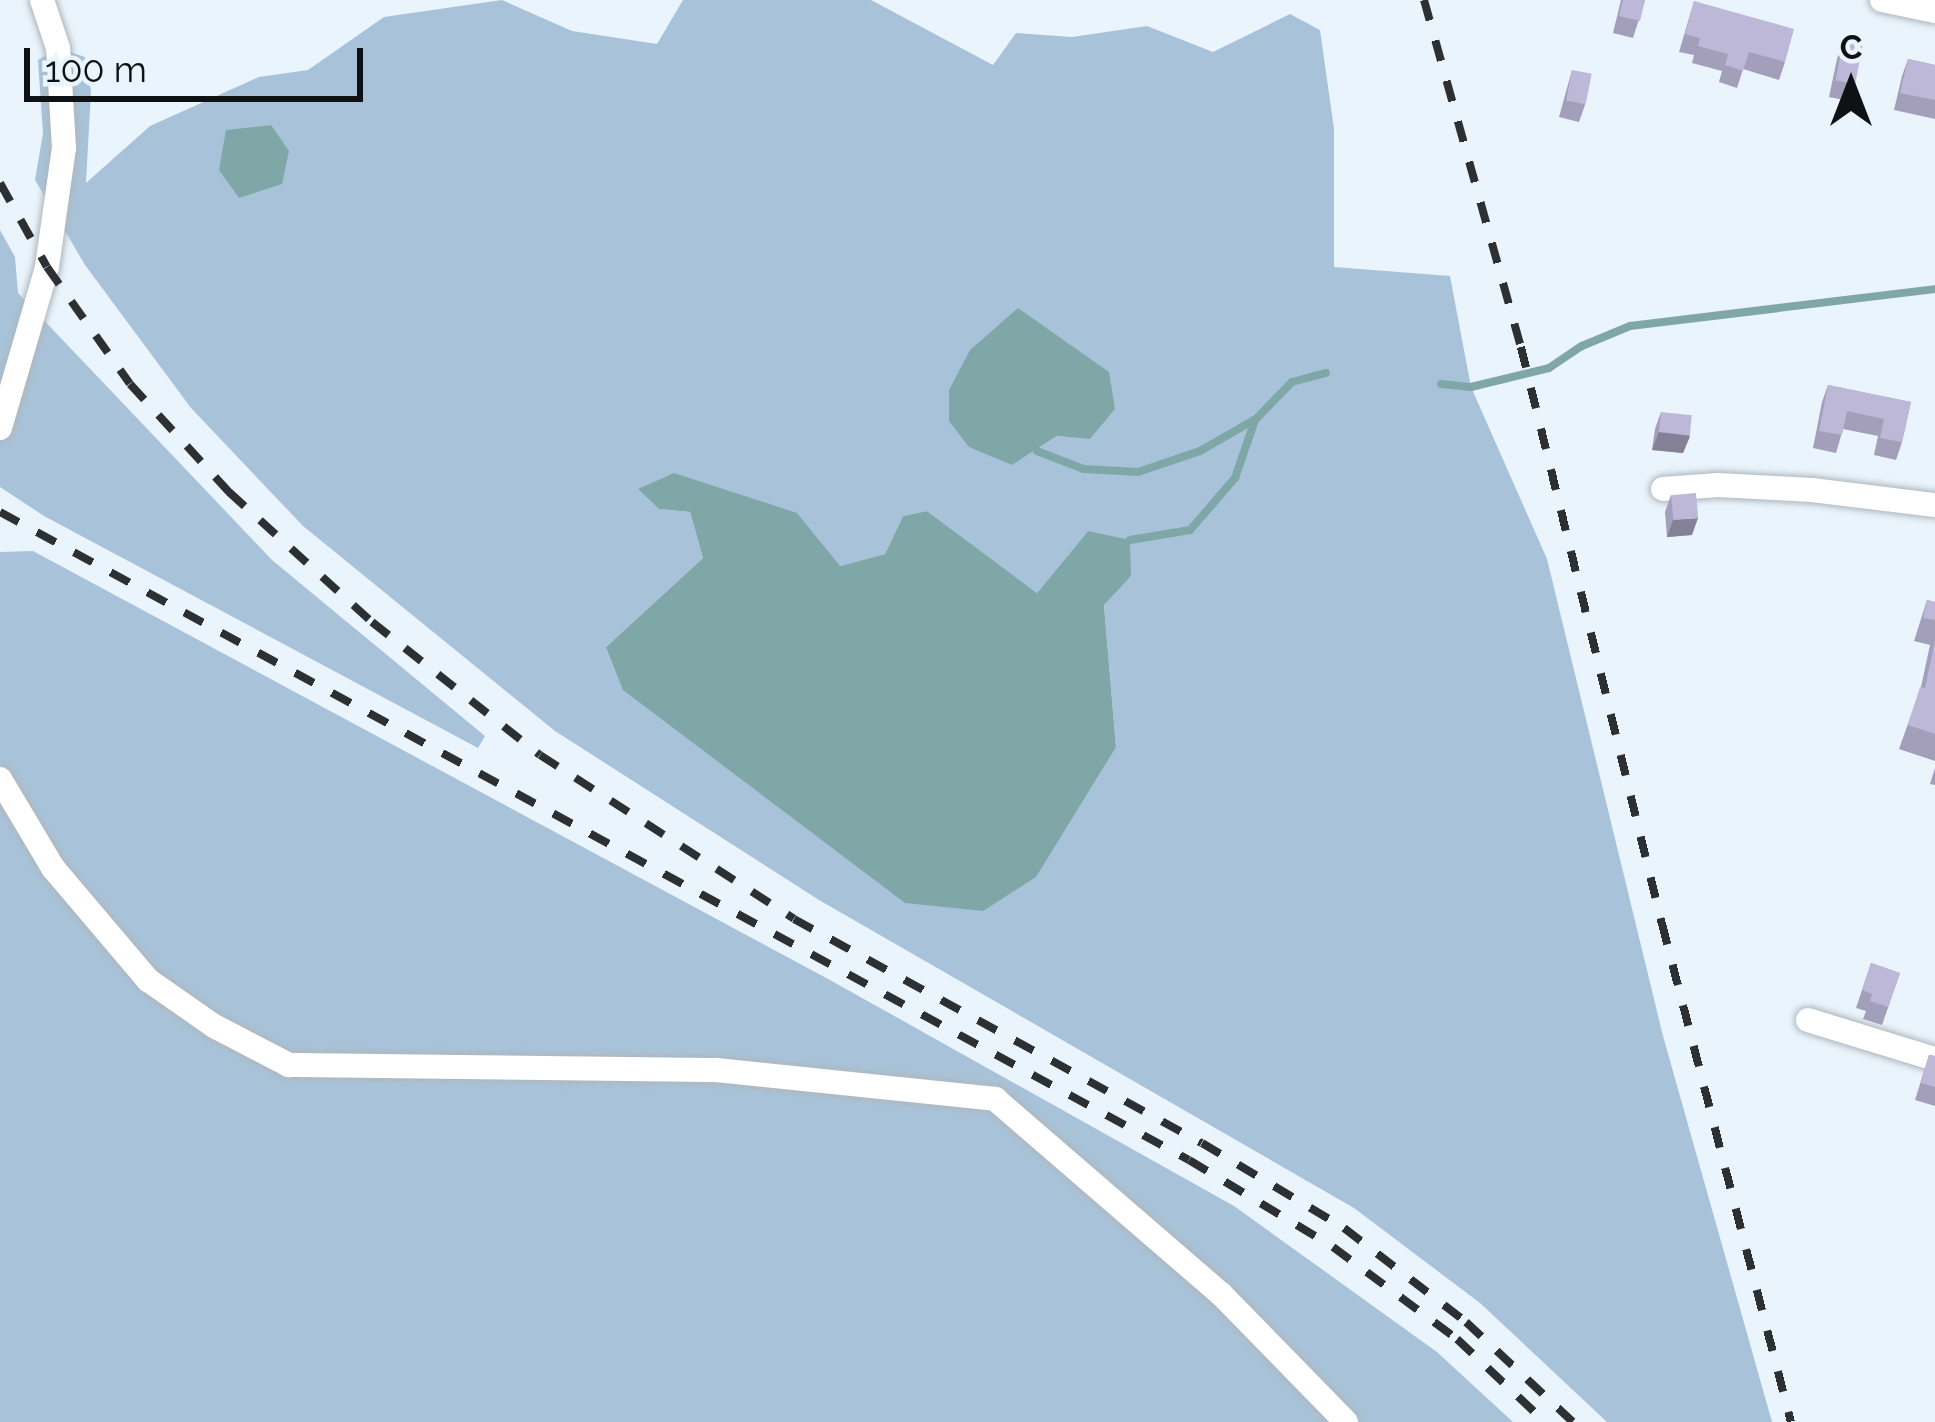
<!DOCTYPE html>
<html>
<head>
<meta charset="utf-8">
<style>
	body { margin:0 }
	#map { position:relative; width:1935px; height:1422px; overflow:hidden; background:#eaf4fc; font-family:Raleway,sans-serif }
	div>[style] { position:absolute }
	[style*='--x'] { left:calc(var(--x)*1px); top:calc(var(--y)*1px); width:calc(var(--w)*1px); rotate:calc(var(--a)*1deg) }
	.green>* { inset:0; background:#a8c3d9 }
	.water>* { inset:0; background:#7fa7a8 }
	.stream>* { height:8px; margin:-4px; padding:0 4px; transform-origin:4px; border-radius:4px; background:#7fa7a8 }
	.roads { filter:drop-shadow(0 0 3px #aeb7be) drop-shadow(0 0 3px #aeb7be) }
	.minor>* { height:24px; margin:-12px; padding:0 12px; transform-origin:12px; border-radius:12px; background:#fff }
	.rail>* { height:8px; margin-top:-4px; transform-origin:0; background:repeating-linear-gradient(90deg,#2c3033 0 21px,transparent 0 42px) }
	.wall>* { inset:0; background:#a39eb9 }
	.shaded-wall>* { inset:0; background:#848196 }
	.building>* { inset:0; background:#bdb8d7; transform-origin:0 0 }
	span { translate:-50% -50%; white-space:nowrap; text-align:center; line-height:1.15; -webkit-text-stroke:12px #eaf4fc; paint-order:stroke }
	.north { position:absolute; left:1791px; top:24px; width:120px; height:120px; -webkit-text-stroke:9px #eaf4fc; paint-order:stroke; rotate:0deg; font-size:33px; font-weight:700; line-height:48px; text-align:center; color:#0f1215 }
	.north::after { content:''; display:block; margin:auto; width:42px; height:54px; background:#0f1215; clip-path:polygon(50% 0,100% 100%,50% 72%,0 100%) }
	.scale { position:absolute; left:24px; top:48px; width:339px; height:54px; box-sizing:border-box; border:6px solid #0f1215; border-top:0; padding-left:15px; font-size:36px; line-height:42px; white-space:nowrap; color:#0f1215; -webkit-text-stroke:9px #eaf4fc; paint-order:stroke }
</style>
</head>
<body>
<div id="map">
	<div class="green">
		<i style="clip-path:polygon(evenodd,502px 0,572px 31px,657px 44px,683px 0,871px 0,993px 65px,1016px 33px,1072px 37px,1147px 26px,1213px 52px,1290px 14px,1320px 30px,1334px 129px,1334px 267px,1450px 276px,1471px 387px,1547px 559px,1663px 1036px,1772px 1422px,1607px 1422px,1480px 1303px,1354px 1208px,819px 900px,555px 731px,303px 526px,191px 408px,85px 265px,35px 180px,43px 133px,38px 60px,58px 48px,85px 57px,91px 91px,86px 183px,150px 126px,259px 77px,308px 70px,384px 17px,502px 0,1109px 372px,1090px 438px,1057px 436px,1012px 465px,1109px 372px,502px 0,639px 489px,840px 566px,885px 554px,903px 516px,927px 511px,1037px 593px,1088px 531px,1131px 576px,1104px 604px,1116px 747px,606px 647px,703px 558px,690px 512px,659px 509px,639px 489px)"></i>
		<i style="clip-path:polygon(0 230px,15px 257px,18px 293px,272px 560px,485px 736px,478px 748px,44px 516px,0 487px)"></i>
		<i style="clip-path:polygon(33px 551px,830px 980px,1234px 1206px,1437px 1352px,1513px 1422px,0 1422px,0 552px)"></i>
	</div>
	<div class="water">
		<i style="clip-path:polygon(271px 125px,289px 151px,282px 184px,239px 198px,219px 170px,226px 130px)"></i>
		<i style="clip-path:polygon(1018px 308px,1109px 372px,1115px 409px,1090px 439px,1057px 436px,1012px 465px,969px 447px,949px 421px,949px 390px,970px 350px)"></i>
		<i style="clip-path:polygon(674px 473px,797px 513px,840px 566px,885px 554px,903px 516px,927px 511px,1037px 593px,1088px 531px,1130px 540px,1131px 576px,1104px 605px,1116px 747px,1036px 877px,983px 911px,905px 903px,623px 690px,606px 647px,703px 558px,690px 512px,659px 509px,638px 489px)"></i>
	</div>
	<div class="stream">
		<i style="--x:1441;--y:384;--w:30;--a:6"></i>
		<i style="--x:1471;--y:387;--w:80;--a:-13.7"></i>
		<i style="--x:1549;--y:368;--w:40;--a:-34"></i>
		<i style="--x:1582;--y:346;--w:52;--a:-22.6"></i>
		<i style="--x:1630;--y:326;--w:307;--a:-6.9"></i>
		<i style="--x:1037;--y:451;--w:50;--a:21"></i>
		<i style="--x:1084;--y:469;--w:54;--a:3.2"></i>
		<i style="--x:1138;--y:472;--w:65;--a:-18.7"></i>
		<i style="--x:1200;--y:451;--w:62;--a:-29.9"></i>
		<i style="--x:1130;--y:540;--w:61;--a:-9.5"></i>
		<i style="--x:1190;--y:530;--w:69;--a:-49.1"></i>
		<i style="--x:1235;--y:478;--w:61;--a:-71"></i>
		<i style="--x:1255;--y:420;--w:53;--a:-45.8"></i>
		<i style="--x:1292;--y:382;--w:35;--a:-15"></i>
	</div>
	<div class="roads">
		<div class="minor">
			<i style="--x:1882;--y:0;--w:54;--a:11.7"></i>
			<i style="--x:0;--y:428;--w:168;--a:-73.7"></i>
			<i style="--x:47;--y:267;--w:120;--a:-81.9"></i>
			<i style="--x:64;--y:148;--w:100;--a:-93.4"></i>
			<i style="--x:58;--y:48;--w:51;--a:-108.4"></i>
			<i style="--x:1663;--y:489;--w:55;--a:-4.2"></i>
			<i style="--x:1718;--y:485;--w:94;--a:3"></i>
			<i style="--x:1812;--y:490;--w:124;--a:7"></i>
			<i style="--x:0;--y:779;--w:104;--a:59.2"></i>
			<i style="--x:53;--y:868;--w:147;--a:49.7"></i>
			<i style="--x:148;--y:980;--w:80;--a:34.9"></i>
			<i style="--x:214;--y:1026;--w:85;--a:27.5"></i>
			<i style="--x:289;--y:1065;--w:427;--a:0.7"></i>
			<i style="--x:716;--y:1070;--w:281;--a:5.9"></i>
			<i style="--x:995;--y:1099;--w:298;--a:40.8"></i>
			<i style="--x:1221;--y:1294;--w:179;--a:45.7"></i>
			<i style="--x:1808;--y:1020;--w:133;--a:17.1"></i>
		</div>
	</div>
	<div class="rail">
		<i style="--x:1424;--y:0;--w:360;--a:74.4"></i>
		<i style="--x:1521;--y:347;--w:594;--a:76.27"></i>
		<i style="--x:1662;--y:924;--w:514;--a:75.48"></i>
		<i style="--x:0;--y:183;--w:96;--a:60.8"></i>
		<i style="--x:47;--y:267;--w:143;--a:54.6"></i>
		<i style="--x:130;--y:384;--w:147;--a:47.5"></i>
		<i style="--x:229;--y:492;--w:193;--a:42.3"></i>
		<i style="--x:372;--y:622;--w:214;--a:38.4"></i>
		<i style="--x:540;--y:755;--w:302;--a:32.8"></i>
		<i style="--x:794;--y:919;--w:465;--a:28.8"></i>
		<i style="--x:1202;--y:1143;--w:165;--a:30.9"></i>
		<i style="--x:1344;--y:1228;--w:154;--a:37.6"></i>
		<i style="--x:1466;--y:1322;--w:146;--a:43.1"></i>
		<i style="--x:0;--y:512;--w:1354;--a:28.59"></i>
		<i style="--x:1189;--y:1160;--w:168;--a:31.1"></i>
		<i style="--x:1333;--y:1247;--w:154;--a:36.6"></i>
		<i style="--x:1457;--y:1339;--w:121;--a:43.3"></i>
	</div>
	<div class="wall">
		<i style="clip-path:polygon(1621px 0,1645px 0,1633px 38px,1613px 33px)"></i>
		<i style="clip-path:polygon(1694px 1px,1785px 62px,1779px 80px,1743px 69px,1737px 88px,1719px 82px,1722px 71px,1692px 63px,1694px 55px,1679px 52px)"></i>
		<i style="clip-path:polygon(1843px 42px,1855px 84px,1849px 101px,1829px 97px,1837px 59px)"></i>
		<i style="clip-path:polygon(1908px 59px,1935px 65px,1935px 119px,1894px 110px,1902px 76px)"></i>
		<i style="clip-path:polygon(1572px 70px,1585px 105px,1579px 122px,1559px 117px)"></i>
		<i style="clip-path:polygon(1828px 385px,1911px 402px,1902px 442px,1896px 460px,1874px 455px,1878px 436px,1843px 429px,1836px 453px,1813px 448px,1822px 402px)"></i>
		<i style="clip-path:polygon(1661px 412px,1690px 436px,1683px 453px,1652px 450px,1655px 429px)"></i>
		<i style="clip-path:polygon(1671px 495px,1692px 535px,1667px 537px,1665px 512px)"></i>
		<i style="clip-path:polygon(1927px 600px,1935px 602px,1935px 761px,1899px 749px,1921px 687px,1930px 645px,1914px 641px)"></i>
		<i style="clip-path:polygon(1935px 768px,1935px 785px,1930px 784px)"></i>
		<i style="clip-path:polygon(1871px 963px,1900px 973px,1882px 1025px,1863px 1019px,1866px 1011px,1856px 1008px)"></i>
		<i style="clip-path:polygon(1929px 1055px,1935px 1056px,1935px 1106px,1915px 1100px)"></i>
	</div>
	<div class="shaded-wall">
		<i style="clip-path:polygon(1659px 432px,1690px 436px,1683px 453px,1652px 450px)"></i>
		<i style="clip-path:polygon(1698px 518px,1692px 535px,1667px 537px,1673px 520px)"></i>
	</div>
	<div class="building">
		<i style="clip-path:polygon(1623px 0,1645px 0,1640px 21px,1619px 16px)"></i>
		<i style="clip-path:polygon(1694px 1px,1794px 29px,1785px 62px,1749px 52px,1743px 71px,1725px 65px,1728px 54px,1698px 46px,1700px 38px,1685px 34px)"></i>
		<i style="left:1843px;top:42px;width:20px;height:39px;rotate:11deg"></i>
		<i style="clip-path:polygon(1908px 59px,1935px 65px,1935px 100px,1900px 93px)"></i>
		<i style="left:1572px;top:70px;width:20px;height:31px;rotate:11deg"></i>
		<i style="clip-path:polygon(1828px 385px,1911px 402px,1902px 442px,1880px 438px,1884px 419px,1847px 411px,1842px 435px,1819px 431px)"></i>
		<i style="left:1661px;top:412px;width:31px;height:20px;rotate:6deg"></i>
		<i style="left:1696px;top:493px;width:25px;height:25px;rotate:85deg"></i>
		<i style="clip-path:polygon(1927px 600px,1935px 602px,1935px 620px,1923px 618px)"></i>
		<i style="clip-path:polygon(1935px 640px,1935px 734px,1908px 725px,1920px 687px,1925px 688px)"></i>
		<i style="clip-path:polygon(1871px 963px,1900px 973px,1888px 1007px,1870px 1001px,1872px 994px,1862px 990px)"></i>
		<i style="clip-path:polygon(1929px 1055px,1935px 1056px,1935px 1087px,1921px 1083px)"></i>
	</div>
	<div class="north">С</div>
	<div class="scale">100 m</div>
</div>
</body>
</html>
